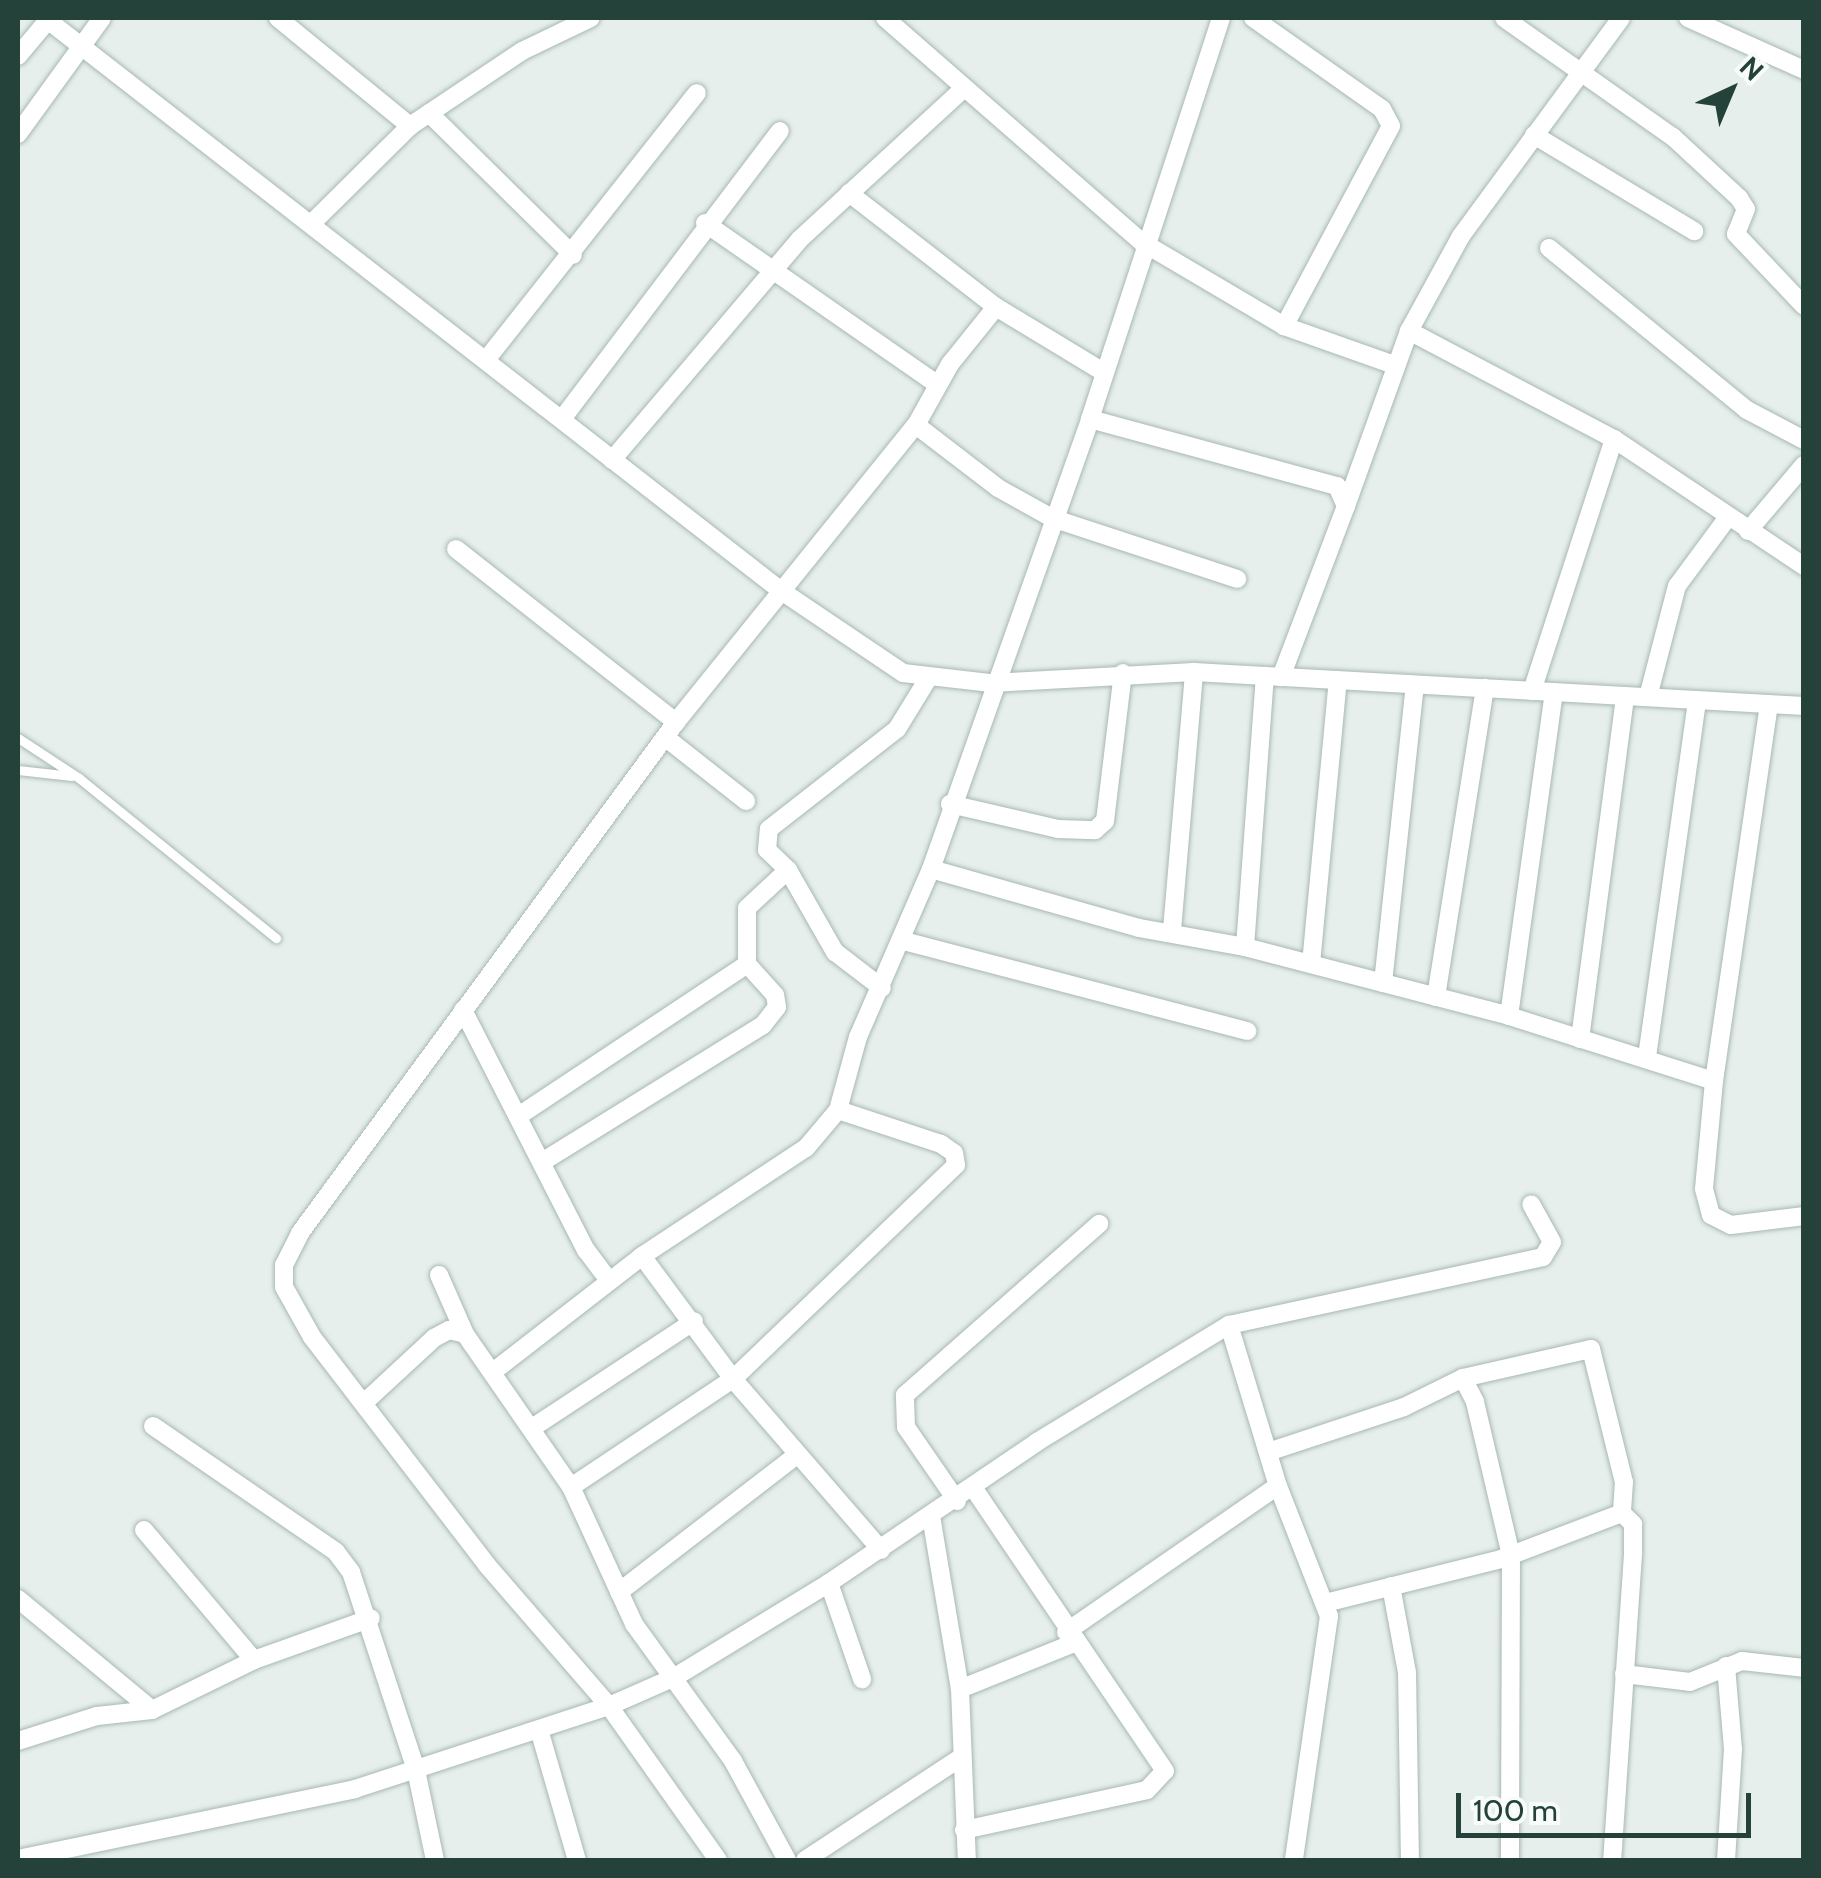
<!DOCTYPE html>
<html>
<head>
<meta charset="utf-8">
<style>
	body { margin:0 }
	#map { position:relative; width:1821px; height:1878px; overflow:hidden; background:#e6efeb; font-family:Cabin,sans-serif }
	div>[style] { position:absolute }
	[style*='--x'] { left:calc(var(--x)*1px); top:calc(var(--y)*1px); width:calc(var(--w)*1px); rotate:calc(var(--a)*1deg) }
	.roads { filter:drop-shadow(0 0 2px #a8b8b2) drop-shadow(0 0 2px #a8b8b2) }
	.service>* { height:9px; margin:-4.5px; padding:0 4.5px; transform-origin:4.5px; border-radius:4.5px; background:#fff }
	.minor>* { height:18px; margin:-9px; padding:0 9px; transform-origin:9px; border-radius:9px; background:#fff }
	span { translate:-50% -50%; white-space:nowrap; text-align:center; line-height:1.15; -webkit-text-stroke:10px #f7fbf9; paint-order:stroke }
	.frame { position:absolute; inset:0; border:20px solid #24423a; pointer-events:none }
	.north { position:absolute; left:1681px; top:40px; width:100px; height:100px; -webkit-text-stroke:8px #f7fbf9; paint-order:stroke; rotate:44deg; font-size:28px; font-weight:700; line-height:40px; text-align:center; color:#24423a }
	.north::after { content:''; display:block; margin:auto; width:35px; height:45px; background:#24423a; clip-path:polygon(50% 0,100% 100%,50% 72%,0 100%) }
	.scale { position:absolute; left:1456px; top:1793px; width:295px; height:45px; box-sizing:border-box; border:5px solid #24423a; border-top:0; padding-left:12px; font-size:30px; line-height:35px; white-space:nowrap; color:#24423a; -webkit-text-stroke:8px #f7fbf9; paint-order:stroke }
</style>
</head>
<body>
<div id="map">
	<div class="roads">
		<div class="service">
			<i style="--x:18;--y:738;--w:73;--a:33.3"></i>
			<i style="--x:79;--y:778;--w:254;--a:39.1"></i>
			<i style="--x:18;--y:770;--w:54;--a:6.3"></i>
		</div>
		<div class="minor">
			<i style="--x:45;--y:18;--w:931;--a:37.89"></i>
			<i style="--x:780;--y:590;--w:148;--a:34"></i>
			<i style="--x:903;--y:673;--w:89;--a:6.5"></i>
			<i style="--x:991;--y:683;--w:203;--a:-3.1"></i>
			<i style="--x:1194;--y:672;--w:611;--a:3.19"></i>
			<i style="--x:278;--y:18;--w:171;--a:39.3"></i>
			<i style="--x:410;--y:126;--w:135;--a:-33.8"></i>
			<i style="--x:522;--y:51;--w:76;--a:-25.6"></i>
			<i style="--x:885;--y:18;--w:341;--a:41.1"></i>
			<i style="--x:1142;--y:242;--w:165;--a:30.6"></i>
			<i style="--x:1284;--y:326;--w:117;--a:19.5"></i>
			<i style="--x:1253;--y:18;--w:158;--a:35.2"></i>
			<i style="--x:1382;--y:109;--w:19;--a:62"></i>
			<i style="--x:1391;--y:126;--w:227;--a:118.1"></i>
			<i style="--x:1504;--y:18;--w:207;--a:35.2"></i>
			<i style="--x:1673;--y:137;--w:90;--a:42.7"></i>
			<i style="--x:1739;--y:198;--w:13;--a:58"></i>
			<i style="--x:1746;--y:209;--w:27;--a:112"></i>
			<i style="--x:1736;--y:234;--w:99;--a:46.6"></i>
			<i style="--x:1688;--y:18;--w:127;--a:24.1"></i>
			<i style="--x:18;--y:56;--w:47;--a:-50.2"></i>
			<i style="--x:429;--y:113;--w:202;--a:44.6"></i>
			<i style="--x:18;--y:134;--w:143;--a:-54.1"></i>
			<i style="--x:1534;--y:135;--w:187;--a:31"></i>
			<i style="--x:849;--y:193;--w:186;--a:37.8"></i>
			<i style="--x:996;--y:307;--w:127;--a:31.2"></i>
			<i style="--x:705;--y:223;--w:282;--a:34.8"></i>
			<i style="--x:311;--y:224;--w:139;--a:-44.7"></i>
			<i style="--x:1549;--y:248;--w:256;--a:39.3"></i>
			<i style="--x:1747;--y:410;--w:64;--a:27.8"></i>
			<i style="--x:996;--y:307;--w:73;--a:128.9"></i>
			<i style="--x:950;--y:364;--w:70;--a:119.1"></i>
			<i style="--x:916;--y:425;--w:103;--a:37.5"></i>
			<i style="--x:998;--y:488;--w:62;--a:29.1"></i>
			<i style="--x:1052;--y:518;--w:195;--a:18.2"></i>
			<i style="--x:1409;--y:331;--w:232;--a:27.8"></i>
			<i style="--x:1614;--y:439;--w:229;--a:33.8"></i>
			<i style="--x:486;--y:360;--w:340;--a:-51.7"></i>
			<i style="--x:562;--y:419;--w:361;--a:-52.9"></i>
			<i style="--x:1090;--y:419;--w:256;--a:15.2"></i>
			<i style="--x:1337;--y:486;--w:22;--a:66"></i>
			<i style="--x:1346;--y:506;--w:183;--a:110.8"></i>
			<i style="--x:612;--y:460;--w:290;--a:-49.6"></i>
			<i style="--x:800;--y:239;--w:222;--a:-42.6"></i>
			<i style="--x:1346;--y:506;--w:186;--a:-70.2"></i>
			<i style="--x:1409;--y:331;--w:108;--a:-61.3"></i>
			<i style="--x:1461;--y:236;--w:270;--a:-53.7"></i>
			<i style="--x:1748;--y:531;--w:87;--a:-49.7"></i>
			<i style="--x:456;--y:549;--w:280;--a:38.2"></i>
			<i style="--x:1532;--y:691;--w:265;--a:-72"></i>
			<i style="--x:1648;--y:697;--w:115;--a:-75.4"></i>
			<i style="--x:1677;--y:586;--w:86;--a:-53.5"></i>
			<i style="--x:666;--y:738;--w:102;--a:38.2"></i>
			<i style="--x:950;--y:804;--w:111;--a:13"></i>
			<i style="--x:1058;--y:829;--w:37;--a:2"></i>
			<i style="--x:1095;--y:830;--w:13;--a:-42"></i>
			<i style="--x:1105;--y:821;--w:149;--a:-83.1"></i>
			<i style="--x:931;--y:869;--w:216;--a:15.8"></i>
			<i style="--x:1139;--y:928;--w:108;--a:10.2"></i>
			<i style="--x:1245;--y:947;--w:273;--a:14.6"></i>
			<i style="--x:1509;--y:1016;--w:215;--a:17.6"></i>
			<i style="--x:1714;--y:1081;--w:108;--a:95.3"></i>
			<i style="--x:1704;--y:1189;--w:27;--a:75"></i>
			<i style="--x:1711;--y:1215;--w:22;--a:27"></i>
			<i style="--x:1731;--y:1225;--w:74;--a:-7"></i>
			<i style="--x:788;--y:870;--w:29;--a:-136"></i>
			<i style="--x:767;--y:850;--w:21;--a:-85"></i>
			<i style="--x:769;--y:829;--w:162;--a:-38"></i>
			<i style="--x:897;--y:729;--w:61;--a:-58.4"></i>
			<i style="--x:1172;--y:930;--w:259;--a:-85.1"></i>
			<i style="--x:904;--y:941;--w:355;--a:14.7"></i>
			<i style="--x:1245;--y:947;--w:272;--a:-85.8"></i>
			<i style="--x:1311;--y:964;--w:285;--a:-84.6"></i>
			<i style="--x:1383;--y:983;--w:300;--a:-83.9"></i>
			<i style="--x:1436;--y:997;--w:313;--a:-81"></i>
			<i style="--x:463;--y:1010;--w:270;--a:62.9"></i>
			<i style="--x:586;--y:1250;--w:39;--a:53"></i>
			<i style="--x:1509;--y:1016;--w:327;--a:-82.1"></i>
			<i style="--x:1580;--y:1039;--w:346;--a:-82.5"></i>
			<i style="--x:1647;--y:1057;--w:360;--a:-82"></i>
			<i style="--x:1714;--y:1081;--w:381;--a:-81.7"></i>
			<i style="--x:520;--y:1115;--w:273;--a:-33.6"></i>
			<i style="--x:747;--y:964;--w:56;--a:-90"></i>
			<i style="--x:747;--y:908;--w:56;--a:-42.8"></i>
			<i style="--x:788;--y:870;--w:95;--a:60.2"></i>
			<i style="--x:835;--y:952;--w:59;--a:37.5"></i>
			<i style="--x:542;--y:1162;--w:260;--a:-31.8"></i>
			<i style="--x:763;--y:1025;--w:23;--a:-52"></i>
			<i style="--x:777;--y:1007;--w:12;--a:-99"></i>
			<i style="--x:775;--y:995;--w:42;--a:-132.1"></i>
			<i style="--x:642;--y:1256;--w:153;--a:53.5"></i>
			<i style="--x:733;--y:1379;--w:226;--a:49.1"></i>
			<i style="--x:439;--y:1275;--w:64;--a:66.2"></i>
			<i style="--x:1229;--y:1325;--w:168;--a:73.1"></i>
			<i style="--x:1278;--y:1486;--w:140;--a:68.6"></i>
			<i style="--x:1329;--y:1616;--w:246;--a:98.2"></i>
			<i style="--x:494;--y:1371;--w:187;--a:-37.8"></i>
			<i style="--x:642;--y:1256;--w:196;--a:-33.4"></i>
			<i style="--x:806;--y:1148;--w:50;--a:-49.9"></i>
			<i style="--x:838;--y:1110;--w:76;--a:-74.7"></i>
			<i style="--x:858;--y:1037;--w:183;--a:-66.5"></i>
			<i style="--x:931;--y:869;--w:477;--a:-70.5"></i>
			<i style="--x:1090;--y:419;--w:422;--a:-71.9"></i>
			<i style="--x:1463;--y:1378;--w:131;--a:-12.8"></i>
			<i style="--x:1591;--y:1349;--w:137;--a:76.1"></i>
			<i style="--x:1624;--y:1482;--w:31;--a:94"></i>
			<i style="--x:366;--y:1401;--w:93;--a:-42.8"></i>
			<i style="--x:434;--y:1338;--w:17;--a:-28"></i>
			<i style="--x:449;--y:1330;--w:16;--a:14"></i>
			<i style="--x:465;--y:1334;--w:186;--a:55.3"></i>
			<i style="--x:571;--y:1487;--w:151;--a:65.3"></i>
			<i style="--x:634;--y:1624;--w:169;--a:54.1"></i>
			<i style="--x:733;--y:1761;--w:113;--a:61.4"></i>
			<i style="--x:153;--y:1426;--w:222;--a:34.5"></i>
			<i style="--x:336;--y:1552;--w:25;--a:53"></i>
			<i style="--x:351;--y:1572;--w:208;--a:71.8"></i>
			<i style="--x:416;--y:1770;--w:92;--a:78.1"></i>
			<i style="--x:532;--y:1428;--w:194;--a:-33.4"></i>
			<i style="--x:1268;--y:1452;--w:143;--a:-18.3"></i>
			<i style="--x:1404;--y:1407;--w:66;--a:-26.2"></i>
			<i style="--x:1463;--y:1378;--w:27;--a:63"></i>
			<i style="--x:1475;--y:1402;--w:157;--a:76.8"></i>
			<i style="--x:1511;--y:1555;--w:305;--a:90.2"></i>
			<i style="--x:571;--y:1487;--w:195;--a:-33.7"></i>
			<i style="--x:733;--y:1379;--w:309;--a:-43.8"></i>
			<i style="--x:956;--y:1165;--w:12;--a:-99"></i>
			<i style="--x:954;--y:1153;--w:16;--a:-145"></i>
			<i style="--x:941;--y:1144;--w:108;--a:-161.7"></i>
			<i style="--x:957;--y:1501;--w:90;--a:-124.6"></i>
			<i style="--x:906;--y:1427;--w:32;--a:-92"></i>
			<i style="--x:905;--y:1395;--w:259;--a:-41.4"></i>
			<i style="--x:931;--y:1516;--w:175;--a:80.5"></i>
			<i style="--x:960;--y:1689;--w:171;--a:87.7"></i>
			<i style="--x:144;--y:1530;--w:170;--a:49.8"></i>
			<i style="--x:829;--y:1583;--w:102;--a:71"></i>
			<i style="--x:1391;--y:1586;--w:87;--a:79.5"></i>
			<i style="--x:1407;--y:1672;--w:188;--a:89.1"></i>
			<i style="--x:619;--y:1592;--w:225;--a:-37.6"></i>
			<i style="--x:18;--y:1599;--w:174;--a:39.6"></i>
			<i style="--x:1325;--y:1603;--w:181;--a:-14"></i>
			<i style="--x:1501;--y:1559;--w:129;--a:-20.8"></i>
			<i style="--x:1622;--y:1513;--w:16;--a:45"></i>
			<i style="--x:1633;--y:1524;--w:30;--a:90"></i>
			<i style="--x:1633;--y:1554;--w:307;--a:93.9"></i>
			<i style="--x:1066;--y:1632;--w:257;--a:-34.6"></i>
			<i style="--x:1726;--y:1666;--w:83;--a:85.2"></i>
			<i style="--x:1733;--y:1749;--w:111;--a:93.6"></i>
			<i style="--x:1624;--y:1674;--w:66;--a:6.9"></i>
			<i style="--x:1690;--y:1682;--w:56;--a:-22"></i>
			<i style="--x:1742;--y:1661;--w:62;--a:6.4"></i>
			<i style="--x:960;--y:1689;--w:123;--a:-22"></i>
			<i style="--x:540;--y:1733;--w:132;--a:73.8"></i>
			<i style="--x:18;--y:1741;--w:83;--a:-17.6"></i>
			<i style="--x:97;--y:1716;--w:55;--a:-6.2"></i>
			<i style="--x:152;--y:1710;--w:114;--a:-26.1"></i>
			<i style="--x:254;--y:1660;--w:124;--a:-19.7"></i>
			<i style="--x:964;--y:1830;--w:187;--a:-12.3"></i>
			<i style="--x:1147;--y:1790;--w:26;--a:-47"></i>
			<i style="--x:1165;--y:1771;--w:341;--a:-124.1"></i>
			<i style="--x:18;--y:1859;--w:344;--a:-11.7"></i>
			<i style="--x:355;--y:1789;--w:267;--a:-18.1"></i>
			<i style="--x:609;--y:1706;--w:72;--a:-23.7"></i>
			<i style="--x:675;--y:1677;--w:180;--a:-31.4"></i>
			<i style="--x:829;--y:1583;--w:251;--a:-34.1"></i>
			<i style="--x:1037;--y:1442;--w:225;--a:-31.4"></i>
			<i style="--x:1229;--y:1325;--w:321;--a:-12.2"></i>
			<i style="--x:1543;--y:1257;--w:17;--a:-59"></i>
			<i style="--x:1552;--y:1242;--w:43;--a:-118.9"></i>
			<i style="--x:718;--y:1860;--w:189;--a:-125.3"></i>
			<i style="--x:609;--y:1706;--w:186;--a:-130.9"></i>
			<i style="--x:487;--y:1565;--w:287;--a:-127.5"></i>
			<i style="--x:312;--y:1337;--w:57;--a:-119.2"></i>
			<i style="--x:284;--y:1287;--w:22;--a:-90"></i>
			<i style="--x:284;--y:1265;--w:36;--a:-63"></i>
			<i style="--x:300;--y:1233;--w:634;--a:-53.65"></i>
			<i style="--x:676;--y:722;--w:382;--a:-51.1"></i>
			<i style="--x:805;--y:1860;--w:188;--a:-33.3"></i>
		</div>
	</div>
	<div class="frame"></div>
	<div class="north">N</div>
	<div class="scale">100 m</div>
</div>
</body>
</html>
